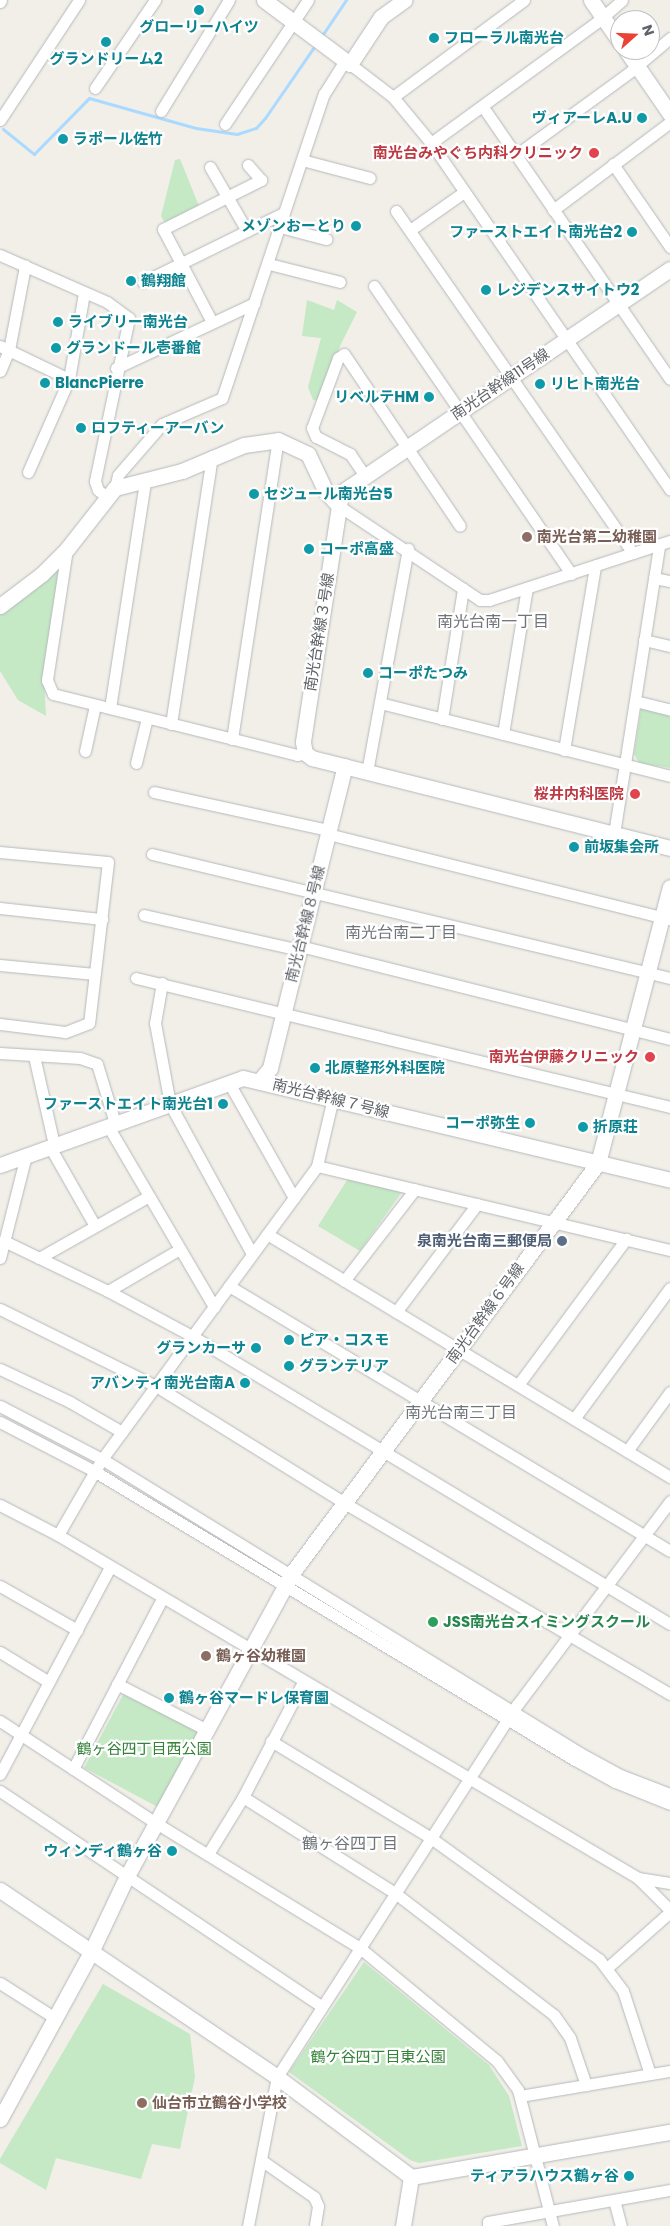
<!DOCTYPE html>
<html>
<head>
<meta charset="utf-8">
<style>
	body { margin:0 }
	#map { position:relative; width:670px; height:2226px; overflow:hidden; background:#f1efe8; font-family:Poppins,"Noto Sans JP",sans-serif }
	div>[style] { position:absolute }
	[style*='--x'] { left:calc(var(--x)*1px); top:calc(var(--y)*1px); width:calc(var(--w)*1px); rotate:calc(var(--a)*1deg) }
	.green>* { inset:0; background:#c5e8c5; transform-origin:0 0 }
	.stream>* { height:3px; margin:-1.5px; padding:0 1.5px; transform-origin:1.5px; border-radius:1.5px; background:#aadaff }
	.roads { filter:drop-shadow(0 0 1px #b5b8bc) drop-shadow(0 0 1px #b5b8bc) }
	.street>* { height:11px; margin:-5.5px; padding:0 5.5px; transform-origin:5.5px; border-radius:5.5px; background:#fff }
	.secondary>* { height:15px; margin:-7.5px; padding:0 7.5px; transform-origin:7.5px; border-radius:7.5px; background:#fff }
	.dots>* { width:14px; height:14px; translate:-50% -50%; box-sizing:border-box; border:2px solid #fff; border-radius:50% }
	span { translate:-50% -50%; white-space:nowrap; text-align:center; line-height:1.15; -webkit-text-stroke:4.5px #fff; paint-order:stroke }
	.culture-label { font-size:15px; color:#0d838f; font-weight:700 }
	.left { translate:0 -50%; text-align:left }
	.right { translate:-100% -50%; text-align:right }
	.health-label { font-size:15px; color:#be3a42; font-weight:700 }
	.street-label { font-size:15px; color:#5f6368 }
	.education-label { font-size:15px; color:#785e54; font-weight:700 }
	.service-label { font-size:15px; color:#4e5e75; font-weight:700 }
	.leisure-label { font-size:15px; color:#27864d; font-weight:700 }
	.park-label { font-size:15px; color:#348238 }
	.neighbourhood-label { font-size:16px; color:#70757a }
	.north { position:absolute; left:610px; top:10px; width:50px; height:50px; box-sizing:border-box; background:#fff; border:1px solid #bfc1c3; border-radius:50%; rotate:70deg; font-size:14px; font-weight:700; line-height:20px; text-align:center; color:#5f6368 }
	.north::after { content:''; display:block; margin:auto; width:18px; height:22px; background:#ea4335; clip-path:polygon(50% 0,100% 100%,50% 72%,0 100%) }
</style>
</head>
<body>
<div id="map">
	<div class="green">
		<i style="clip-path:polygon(180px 159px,199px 206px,165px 223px,161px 216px,175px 160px)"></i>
		<i style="clip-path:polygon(307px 300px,334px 310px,337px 300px,357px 312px,340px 346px,320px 401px,313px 400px,308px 387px,321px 338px,302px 336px)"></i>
		<i style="clip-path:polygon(59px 568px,44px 678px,46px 716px,18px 700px,0 671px,0 613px)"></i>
		<i style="clip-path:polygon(646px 706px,670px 712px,670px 768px,639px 763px,634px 754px,641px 710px)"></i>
		<i style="clip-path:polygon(349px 1177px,404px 1189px,360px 1251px,318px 1226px)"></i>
		<i style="left:125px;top:1691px;width:87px;height:87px;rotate:28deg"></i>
		<i style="clip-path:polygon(364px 1962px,489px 2065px,509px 2096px,522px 2146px,419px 2163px,410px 2160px,289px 2072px)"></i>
		<i style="clip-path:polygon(103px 1984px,190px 2034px,195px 2077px,180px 2149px,152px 2144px,141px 2179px,56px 2158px,46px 2190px,0 2163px,0 2159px)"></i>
	</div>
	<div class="stream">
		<i style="--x:321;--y:37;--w:45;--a:-56"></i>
		<i style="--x:3;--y:129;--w:40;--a:39"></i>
		<i style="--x:34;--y:154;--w:78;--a:-45.5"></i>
		<i style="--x:89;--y:98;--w:111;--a:15.7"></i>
		<i style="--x:196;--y:128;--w:41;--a:8.3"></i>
		<i style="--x:237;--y:134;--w:20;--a:-18"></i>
		<i style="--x:256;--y:128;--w:13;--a:-48"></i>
		<i style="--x:265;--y:118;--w:90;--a:-55.4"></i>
	</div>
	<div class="roads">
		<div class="street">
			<i style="--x:0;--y:2;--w:2;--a:-63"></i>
			<i style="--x:350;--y:64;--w:54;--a:37.5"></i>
			<i style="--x:393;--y:97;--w:60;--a:50.4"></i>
			<i style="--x:431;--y:143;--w:421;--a:55.4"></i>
			<i style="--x:95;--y:88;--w:107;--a:-55.7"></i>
			<i style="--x:393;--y:97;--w:163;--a:-36.5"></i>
			<i style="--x:483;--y:107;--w:330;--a:55.5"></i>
			<i style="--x:161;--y:111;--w:130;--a:-58.5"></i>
			<i style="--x:0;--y:120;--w:144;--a:-56.6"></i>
			<i style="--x:225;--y:124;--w:149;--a:-56.2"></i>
			<i style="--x:431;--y:143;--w:205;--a:-36.1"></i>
			<i style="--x:597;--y:22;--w:33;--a:-41"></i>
			<i style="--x:516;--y:155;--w:142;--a:-36.1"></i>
			<i style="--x:631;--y:71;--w:51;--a:-40.2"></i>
			<i style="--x:302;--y:160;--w:70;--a:14.8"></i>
			<i style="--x:613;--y:164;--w:101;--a:55.5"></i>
			<i style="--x:210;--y:167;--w:74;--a:60"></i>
			<i style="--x:553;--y:210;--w:146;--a:-36.9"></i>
			<i style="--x:396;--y:211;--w:416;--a:55.3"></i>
			<i style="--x:280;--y:227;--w:48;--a:14.6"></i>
			<i style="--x:410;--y:230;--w:66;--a:-35.1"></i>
			<i style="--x:0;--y:255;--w:117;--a:23.7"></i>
			<i style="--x:107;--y:302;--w:27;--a:36"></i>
			<i style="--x:129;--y:318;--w:167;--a:101.8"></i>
			<i style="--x:95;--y:481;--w:9;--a:72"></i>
			<i style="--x:98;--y:490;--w:11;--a:38"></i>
			<i style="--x:269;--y:264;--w:73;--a:14.2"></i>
			<i style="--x:143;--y:282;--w:156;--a:-26.2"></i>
			<i style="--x:374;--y:286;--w:349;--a:55.6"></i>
			<i style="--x:212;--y:322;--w:105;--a:-117.8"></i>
			<i style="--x:163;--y:229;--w:110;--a:-26.6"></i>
			<i style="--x:261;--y:180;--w:20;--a:-131"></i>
			<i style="--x:0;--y:346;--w:76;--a:25.6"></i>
			<i style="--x:116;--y:368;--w:153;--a:-25.1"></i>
			<i style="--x:0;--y:371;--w:23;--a:-67"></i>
			<i style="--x:9;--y:350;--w:86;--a:-79.2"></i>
			<i style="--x:28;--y:472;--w:102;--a:-66.2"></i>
			<i style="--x:69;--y:379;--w:87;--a:-80.1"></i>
			<i style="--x:365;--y:476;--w:27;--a:-124"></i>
			<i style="--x:350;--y:454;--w:38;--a:-153"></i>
			<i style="--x:316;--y:437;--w:10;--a:-114"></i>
			<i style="--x:312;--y:428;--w:75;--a:-69.6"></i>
			<i style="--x:338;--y:358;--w:7;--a:-34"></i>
			<i style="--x:344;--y:354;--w:207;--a:56"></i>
			<i style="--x:115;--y:488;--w:13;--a:-77"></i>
			<i style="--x:118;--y:475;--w:67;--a:-49.2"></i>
			<i style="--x:162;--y:424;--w:65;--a:-23.4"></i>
			<i style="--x:222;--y:398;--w:321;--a:-71.5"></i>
			<i style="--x:324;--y:94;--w:40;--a:-58"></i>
			<i style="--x:339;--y:506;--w:169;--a:33.7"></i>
			<i style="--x:480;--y:600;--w:9;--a:0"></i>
			<i style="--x:489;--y:600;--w:190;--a:-18.1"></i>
			<i style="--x:67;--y:549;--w:133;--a:98.7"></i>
			<i style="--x:47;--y:680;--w:15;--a:67"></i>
			<i style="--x:53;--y:694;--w:252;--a:14"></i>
			<i style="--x:297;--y:755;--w:8;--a:-14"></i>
			<i style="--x:654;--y:578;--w:16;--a:11"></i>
			<i style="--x:644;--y:640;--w:27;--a:13"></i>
			<i style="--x:635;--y:701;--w:36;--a:14"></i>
			<i style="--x:380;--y:703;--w:299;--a:14.1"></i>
			<i style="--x:110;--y:708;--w:230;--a:-81.2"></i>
			<i style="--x:442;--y:719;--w:132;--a:-80.8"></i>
			<i style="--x:171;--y:724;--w:271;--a:-81.3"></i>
			<i style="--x:503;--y:734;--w:148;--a:-80.7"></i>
			<i style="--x:232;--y:739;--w:303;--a:-81.3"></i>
			<i style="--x:564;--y:750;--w:187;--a:-80.4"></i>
			<i style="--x:85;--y:751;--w:47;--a:-77.7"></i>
			<i style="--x:136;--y:763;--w:46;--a:-76.3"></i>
			<i style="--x:367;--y:772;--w:227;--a:-79.6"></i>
			<i style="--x:154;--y:792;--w:179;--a:12.3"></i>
			<i style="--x:328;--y:834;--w:352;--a:14"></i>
			<i style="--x:614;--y:834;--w:292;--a:-81.1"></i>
			<i style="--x:0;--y:852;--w:108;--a:5.3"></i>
			<i style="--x:108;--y:862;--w:162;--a:96.7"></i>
			<i style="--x:89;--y:1023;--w:26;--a:159"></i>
			<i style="--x:65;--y:1032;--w:65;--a:-173"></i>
			<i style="--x:152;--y:854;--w:533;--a:13.46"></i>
			<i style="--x:0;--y:908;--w:103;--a:6.2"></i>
			<i style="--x:144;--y:915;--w:159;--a:12.7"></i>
			<i style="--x:300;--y:946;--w:382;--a:14.1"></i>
			<i style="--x:0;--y:965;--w:95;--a:5.4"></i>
			<i style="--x:136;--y:978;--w:549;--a:13.58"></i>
			<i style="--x:162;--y:983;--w:41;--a:99.9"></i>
			<i style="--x:155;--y:1023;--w:82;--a:79.5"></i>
			<i style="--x:170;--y:1104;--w:171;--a:61.3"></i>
			<i style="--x:0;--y:1053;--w:80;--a:3.6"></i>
			<i style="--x:80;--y:1058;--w:18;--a:19"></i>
			<i style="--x:97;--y:1064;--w:62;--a:73"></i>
			<i style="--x:34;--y:1056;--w:91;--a:77.3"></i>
			<i style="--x:229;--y:1083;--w:132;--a:60.5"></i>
			<i style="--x:108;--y:1126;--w:210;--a:59.6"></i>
			<i style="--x:50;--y:1147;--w:91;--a:60.3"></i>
			<i style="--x:317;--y:1166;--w:363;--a:13.4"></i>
			<i style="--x:267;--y:1234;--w:471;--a:31.1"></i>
			<i style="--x:4;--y:1241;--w:115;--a:25.7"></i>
			<i style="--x:108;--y:1291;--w:95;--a:28.2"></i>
			<i style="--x:192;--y:1336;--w:558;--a:31.07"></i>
			<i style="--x:0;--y:1258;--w:106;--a:-75.8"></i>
			<i style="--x:39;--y:1258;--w:126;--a:-29.4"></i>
			<i style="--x:344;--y:1281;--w:116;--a:-52.3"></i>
			<i style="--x:229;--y:1286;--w:514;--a:31"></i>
			<i style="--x:108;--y:1291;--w:83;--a:-30.3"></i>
			<i style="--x:0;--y:1309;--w:174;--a:26.3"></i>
			<i style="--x:156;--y:1386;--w:224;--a:31.8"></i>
			<i style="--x:346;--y:1504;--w:376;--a:30.4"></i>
			<i style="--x:396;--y:1312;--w:135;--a:-53.1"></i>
			<i style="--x:0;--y:1369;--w:77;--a:25.2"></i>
			<i style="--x:70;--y:1402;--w:60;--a:30"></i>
			<i style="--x:518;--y:1385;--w:182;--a:-53.5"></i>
			<i style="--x:0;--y:1406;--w:115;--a:27.5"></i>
			<i style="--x:102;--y:1459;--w:561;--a:31.59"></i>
			<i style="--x:580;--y:1753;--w:46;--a:28.8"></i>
			<i style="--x:620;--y:1775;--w:53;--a:20.8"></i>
			<i style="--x:574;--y:1419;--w:162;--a:-53.8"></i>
			<i style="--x:0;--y:1422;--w:106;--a:27.5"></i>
			<i style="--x:94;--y:1471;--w:561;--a:31"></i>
			<i style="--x:575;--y:1760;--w:46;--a:28.8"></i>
			<i style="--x:615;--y:1782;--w:59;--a:21.8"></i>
			<i style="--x:627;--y:1451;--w:73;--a:-53.9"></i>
			<i style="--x:0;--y:1505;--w:65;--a:27.3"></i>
			<i style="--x:58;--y:1535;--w:674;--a:30.6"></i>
			<i style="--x:638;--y:1878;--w:32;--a:9"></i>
			<i style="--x:58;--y:1535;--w:88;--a:-59.9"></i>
			<i style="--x:102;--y:1459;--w:363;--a:-53.7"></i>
			<i style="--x:317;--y:1166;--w:70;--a:-76.8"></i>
			<i style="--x:0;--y:1586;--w:89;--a:29.7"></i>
			<i style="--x:0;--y:1652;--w:57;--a:31.5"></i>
			<i style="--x:117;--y:1684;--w:101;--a:27.1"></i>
			<i style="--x:0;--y:1721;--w:186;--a:33.2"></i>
			<i style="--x:156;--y:1823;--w:239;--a:31.5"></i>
			<i style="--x:360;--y:1948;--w:178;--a:39.5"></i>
			<i style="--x:497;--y:2061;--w:36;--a:54"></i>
			<i style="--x:518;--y:2090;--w:140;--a:75.6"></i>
			<i style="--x:271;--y:1741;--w:187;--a:31.2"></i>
			<i style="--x:431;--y:1838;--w:207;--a:35.8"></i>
			<i style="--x:599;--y:1959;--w:40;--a:53"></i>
			<i style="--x:623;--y:1991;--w:87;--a:72"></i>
			<i style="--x:73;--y:1769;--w:192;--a:-62.4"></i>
			<i style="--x:0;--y:1774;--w:234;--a:-62"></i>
			<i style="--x:0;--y:1791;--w:386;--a:33.8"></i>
			<i style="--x:243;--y:1797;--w:180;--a:32.3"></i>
			<i style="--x:395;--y:1893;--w:200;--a:37.5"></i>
			<i style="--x:554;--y:2015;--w:28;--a:55"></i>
			<i style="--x:570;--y:2038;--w:50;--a:71.2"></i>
			<i style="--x:208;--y:1854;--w:67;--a:-58.4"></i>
			<i style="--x:243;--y:1797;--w:130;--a:-62.4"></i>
			<i style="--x:638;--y:1878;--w:45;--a:45"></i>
			<i style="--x:607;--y:1968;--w:84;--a:-41.6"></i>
			<i style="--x:0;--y:1983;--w:65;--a:32.5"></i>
			<i style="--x:520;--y:2096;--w:152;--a:-9.5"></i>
			<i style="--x:261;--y:2160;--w:65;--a:34.9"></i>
			<i style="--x:314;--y:2197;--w:10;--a:66"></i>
			<i style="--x:318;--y:2206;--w:20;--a:99"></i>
			<i style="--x:614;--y:2200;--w:27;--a:75"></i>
			<i style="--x:248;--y:2226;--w:152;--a:-79"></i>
			<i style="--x:277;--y:2077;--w:443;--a:-57.2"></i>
			<i style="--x:517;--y:1705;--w:255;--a:-53.1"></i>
			<i style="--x:488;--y:2226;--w:4;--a:-90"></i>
			<i style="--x:488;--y:2222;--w:185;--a:-10"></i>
		</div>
		<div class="secondary">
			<i style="--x:264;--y:0;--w:107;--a:36.7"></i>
			<i style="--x:350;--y:64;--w:56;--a:-56.6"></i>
			<i style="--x:381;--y:17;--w:29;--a:-36"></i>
			<i style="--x:591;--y:0;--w:51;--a:55.4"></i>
			<i style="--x:626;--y:50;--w:78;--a:55.5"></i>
			<i style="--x:670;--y:269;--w:398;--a:145.8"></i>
			<i style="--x:341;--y:493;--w:252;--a:98.7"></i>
			<i style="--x:303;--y:742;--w:11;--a:80"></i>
			<i style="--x:305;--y:753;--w:9;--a:36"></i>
			<i style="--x:312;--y:758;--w:369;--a:14.1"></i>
			<i style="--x:0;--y:606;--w:53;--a:-37.3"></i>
			<i style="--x:42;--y:574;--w:35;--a:-45"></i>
			<i style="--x:67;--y:549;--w:78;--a:-51.8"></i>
			<i style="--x:115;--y:488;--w:69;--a:-14.2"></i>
			<i style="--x:182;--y:471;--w:67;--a:-22.8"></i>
			<i style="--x:244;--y:445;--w:34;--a:-8"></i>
			<i style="--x:278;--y:440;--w:33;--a:25"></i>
			<i style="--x:308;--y:454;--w:42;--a:64.7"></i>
			<i style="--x:326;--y:492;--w:19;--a:47"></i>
			<i style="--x:260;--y:1080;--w:16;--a:-50"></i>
			<i style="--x:270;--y:1068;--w:311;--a:-76.1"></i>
			<i style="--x:0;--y:1165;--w:258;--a:-19.7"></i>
			<i style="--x:243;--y:1078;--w:439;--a:13.4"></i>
			<i style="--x:0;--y:1890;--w:334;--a:34"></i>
			<i style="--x:277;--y:2077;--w:167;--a:36.7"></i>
			<i style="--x:411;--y:2177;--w:263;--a:-9.9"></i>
			<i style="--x:0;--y:2119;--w:192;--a:-61.4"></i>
			<i style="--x:92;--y:1950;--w:82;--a:-64.7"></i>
			<i style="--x:127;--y:1876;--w:345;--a:-61.4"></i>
			<i style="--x:292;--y:1573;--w:512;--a:-53.26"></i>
			<i style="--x:598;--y:1163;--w:285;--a:-75.4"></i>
			<i style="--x:403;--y:2226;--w:50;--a:-80.7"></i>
		</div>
	</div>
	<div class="dots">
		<i style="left:199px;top:10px;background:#0f9aa8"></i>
		<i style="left:434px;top:38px;background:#0f9aa8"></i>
		<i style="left:106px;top:42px;background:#0f9aa8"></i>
		<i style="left:642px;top:118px;background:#0f9aa8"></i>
		<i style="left:63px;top:139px;background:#0f9aa8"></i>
		<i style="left:594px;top:153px;background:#e0444e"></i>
		<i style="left:356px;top:226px;background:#0f9aa8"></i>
		<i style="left:632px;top:232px;background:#0f9aa8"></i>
		<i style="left:131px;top:281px;background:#0f9aa8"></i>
		<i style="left:486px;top:290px;background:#0f9aa8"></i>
		<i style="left:58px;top:322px;background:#0f9aa8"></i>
		<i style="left:56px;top:348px;background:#0f9aa8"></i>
		<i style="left:45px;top:383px;background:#0f9aa8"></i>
		<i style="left:540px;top:384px;background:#0f9aa8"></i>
		<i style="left:429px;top:397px;background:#0f9aa8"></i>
		<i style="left:81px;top:428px;background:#0f9aa8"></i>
		<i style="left:254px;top:494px;background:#0f9aa8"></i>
		<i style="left:527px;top:537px;background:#8d6e63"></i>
		<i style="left:309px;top:549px;background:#0f9aa8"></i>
		<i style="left:368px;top:673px;background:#0f9aa8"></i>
		<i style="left:635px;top:794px;background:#e0444e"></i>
		<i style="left:574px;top:847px;background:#0f9aa8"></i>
		<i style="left:650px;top:1057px;background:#e0444e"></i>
		<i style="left:315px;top:1068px;background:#0f9aa8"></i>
		<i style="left:223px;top:1104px;background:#0f9aa8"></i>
		<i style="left:530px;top:1123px;background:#0f9aa8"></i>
		<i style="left:583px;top:1127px;background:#0f9aa8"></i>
		<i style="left:562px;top:1241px;background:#5c6f8a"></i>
		<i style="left:289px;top:1340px;background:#0f9aa8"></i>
		<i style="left:256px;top:1348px;background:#0f9aa8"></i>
		<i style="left:289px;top:1366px;background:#0f9aa8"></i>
		<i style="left:245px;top:1383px;background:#0f9aa8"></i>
		<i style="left:433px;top:1622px;background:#2e9e5b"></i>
		<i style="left:206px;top:1656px;background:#8d6e63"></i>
		<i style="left:169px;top:1698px;background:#0f9aa8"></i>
		<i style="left:172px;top:1851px;background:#0f9aa8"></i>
		<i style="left:142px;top:2103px;background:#8d6e63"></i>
		<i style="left:629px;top:2176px;background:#0f9aa8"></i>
	</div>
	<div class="culture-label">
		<span style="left:199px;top:27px">グローリーハイツ</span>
		<span class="left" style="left:444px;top:38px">フローラル南光台</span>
		<span style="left:106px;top:59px">グランドリーム2</span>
		<span class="right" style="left:632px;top:118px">ヴィアーレA.U</span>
		<span class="left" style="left:73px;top:139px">ラポール佐竹</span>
		<span class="right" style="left:346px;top:226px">メゾンおーとり</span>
		<span class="right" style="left:622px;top:232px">ファーストエイト南光台2</span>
		<span class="left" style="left:141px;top:281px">鶴翔館</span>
		<span class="left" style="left:496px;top:290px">レジデンスサイトウ2</span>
		<span class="left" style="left:68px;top:322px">ライブリー南光台</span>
		<span class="left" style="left:66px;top:348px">グランドール壱番館</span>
		<span class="left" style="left:55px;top:383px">BlancPierre</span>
		<span class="left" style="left:550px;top:384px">リヒト南光台</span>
		<span class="right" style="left:419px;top:397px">リベルテHM</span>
		<span class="left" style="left:91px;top:428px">ロフティーアーバン</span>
		<span class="left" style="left:264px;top:494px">セジュール南光台5</span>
		<span class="left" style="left:319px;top:549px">コーポ高盛</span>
		<span class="left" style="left:378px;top:673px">コーポたつみ</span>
		<span class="left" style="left:584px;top:847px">前坂集会所</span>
		<span class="left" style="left:325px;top:1068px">北原整形外科医院</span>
		<span class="right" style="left:213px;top:1104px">ファーストエイト南光台1</span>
		<span class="right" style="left:520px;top:1123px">コーポ弥生</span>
		<span class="left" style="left:593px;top:1127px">折原荘</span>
		<span class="left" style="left:299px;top:1340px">ピア・コスモ</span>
		<span class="right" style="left:246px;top:1348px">グランカーサ</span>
		<span class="left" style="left:299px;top:1366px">グランテリア</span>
		<span class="right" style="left:235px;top:1383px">アバンティ南光台南A</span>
		<span class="left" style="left:179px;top:1698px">鶴ヶ谷マードレ保育園</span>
		<span class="right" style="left:162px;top:1851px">ウィンディ鶴ヶ谷</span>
		<span class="right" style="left:619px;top:2176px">ティアラハウス鶴ヶ谷</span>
	</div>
	<div class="health-label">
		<span class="right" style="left:583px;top:153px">南光台みやぐち内科クリニック</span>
		<span class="right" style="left:624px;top:794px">桜井内科医院</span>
		<span class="right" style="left:639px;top:1057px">南光台伊藤クリニック</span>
	</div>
	<div class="street-label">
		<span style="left:500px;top:384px;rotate:-34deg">南光台幹線11号線</span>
		<span style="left:319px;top:632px;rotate:-81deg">南光台幹線３号線</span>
		<span style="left:305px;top:924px;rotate:-76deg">南光台幹線８号線</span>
		<span style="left:331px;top:1098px;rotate:14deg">南光台幹線７号線</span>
		<span style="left:485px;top:1313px;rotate:-54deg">南光台幹線６号線</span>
	</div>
	<div class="education-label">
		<span class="left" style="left:537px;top:537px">南光台第二幼稚園</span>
		<span class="left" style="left:216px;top:1656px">鶴ヶ谷幼稚園</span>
		<span class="left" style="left:152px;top:2103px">仙台市立鶴谷小学校</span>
	</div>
	<div class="service-label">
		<span class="right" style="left:552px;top:1241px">泉南光台南三郵便局</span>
	</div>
	<div class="leisure-label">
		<span class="left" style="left:443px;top:1622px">JSS南光台スイミングスクール</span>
	</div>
	<div class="park-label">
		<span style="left:144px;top:1749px">鶴ヶ谷四丁目西公園</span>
		<span style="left:378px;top:2057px">鶴ケ谷四丁目東公園</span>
	</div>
	<div class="neighbourhood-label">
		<span style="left:493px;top:622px">南光台南一丁目</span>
		<span style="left:401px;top:933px">南光台南二丁目</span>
		<span style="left:461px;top:1413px">南光台南三丁目</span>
		<span style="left:350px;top:1844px">鶴ヶ谷四丁目</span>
	</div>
	<div class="north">N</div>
</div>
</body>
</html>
